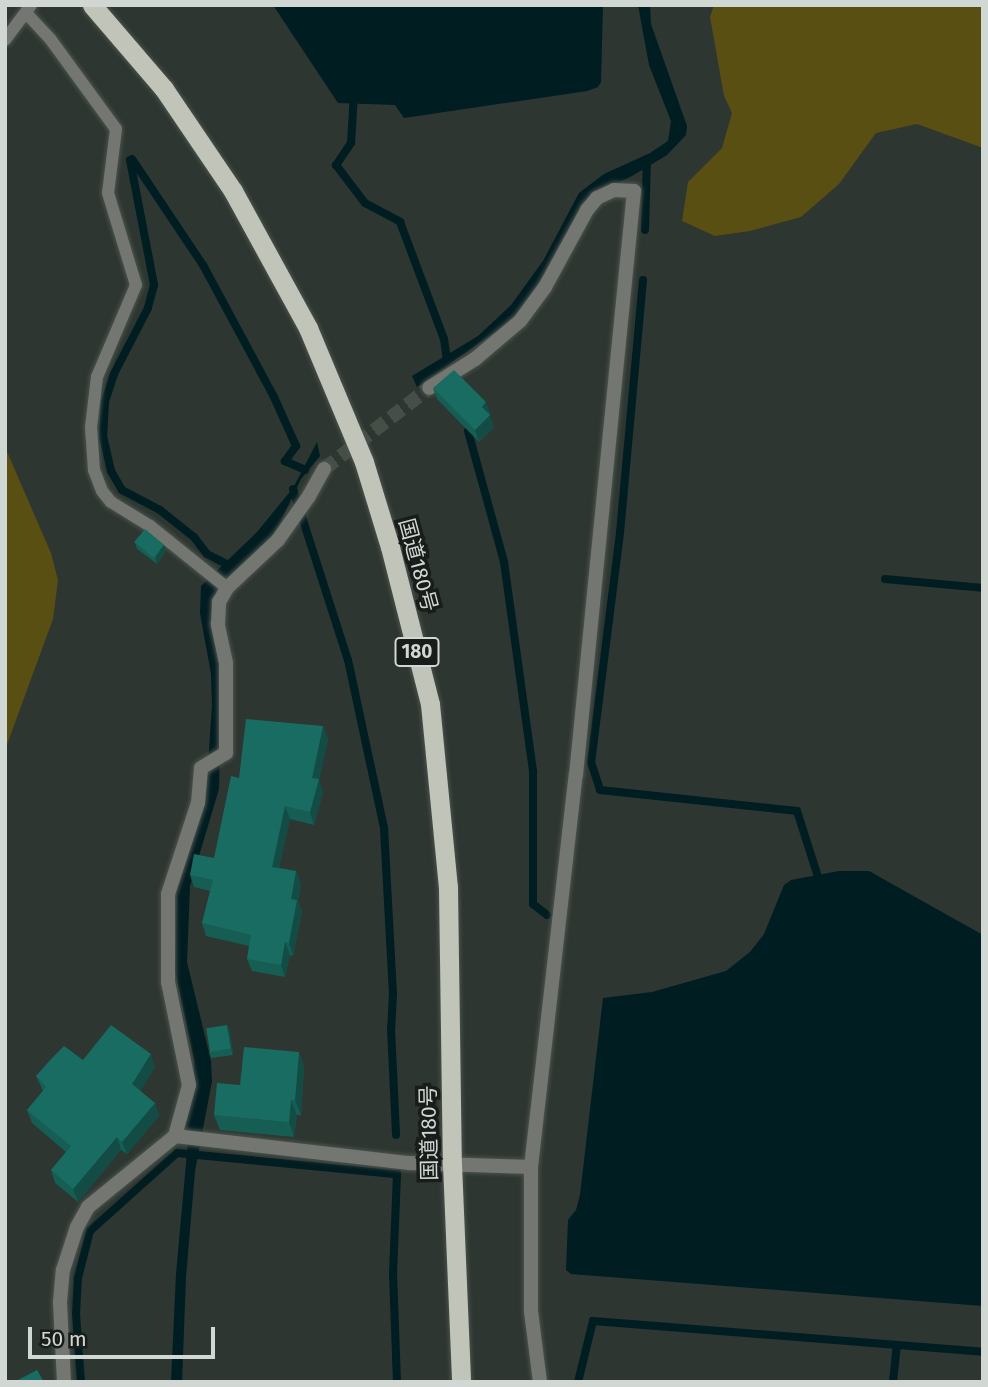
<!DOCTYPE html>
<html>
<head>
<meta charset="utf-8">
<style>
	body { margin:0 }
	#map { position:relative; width:988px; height:1387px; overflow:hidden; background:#2d3630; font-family:"Fira Sans","Noto Sans JP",sans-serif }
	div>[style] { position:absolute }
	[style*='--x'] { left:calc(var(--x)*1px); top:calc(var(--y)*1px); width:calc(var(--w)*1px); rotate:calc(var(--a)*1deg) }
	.green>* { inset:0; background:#594f12 }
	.water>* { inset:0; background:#001d21 }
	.stream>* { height:8px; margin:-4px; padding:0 4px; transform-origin:4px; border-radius:4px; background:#001d21 }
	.minor-tunnel>* { height:14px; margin-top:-7px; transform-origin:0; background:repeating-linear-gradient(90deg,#464e48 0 14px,transparent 0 21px) }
	.roads { filter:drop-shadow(0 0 2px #4b534d) drop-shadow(0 0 2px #4b534d) }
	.service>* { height:12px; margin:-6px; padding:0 6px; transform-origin:6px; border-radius:6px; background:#747671 }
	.minor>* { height:14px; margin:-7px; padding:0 7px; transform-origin:7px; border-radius:7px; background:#747671 }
	.trunk>* { height:19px; margin:-9.5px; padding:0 9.5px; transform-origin:9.5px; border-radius:9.5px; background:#c0c4b9 }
	.wall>* { inset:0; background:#165d53 }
	.shaded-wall>* { inset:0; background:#124c44 }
	.building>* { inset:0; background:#196c61; transform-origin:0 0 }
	span { translate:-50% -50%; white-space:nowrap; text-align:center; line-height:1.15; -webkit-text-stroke:7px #181d19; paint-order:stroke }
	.shield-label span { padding:2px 5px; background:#181d19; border:2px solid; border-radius:5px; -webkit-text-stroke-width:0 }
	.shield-label { font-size:19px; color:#d1d7d3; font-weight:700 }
	.street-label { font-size:21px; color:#d1d7d3 }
	.frame { position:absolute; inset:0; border:7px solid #d1d7d3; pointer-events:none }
	.scale { position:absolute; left:28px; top:1327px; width:187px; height:32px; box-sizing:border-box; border:4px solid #d1d7d3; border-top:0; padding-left:9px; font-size:21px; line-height:24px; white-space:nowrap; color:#d1d7d3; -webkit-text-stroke:5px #181d19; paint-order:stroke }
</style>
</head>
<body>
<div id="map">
	<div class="green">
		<i style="clip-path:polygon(714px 5px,983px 5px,983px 148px,917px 124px,876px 133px,839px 184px,801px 217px,750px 231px,715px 236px,682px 221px,688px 182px,722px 148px,732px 113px,724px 96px,710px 17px)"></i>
		<i style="clip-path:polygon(5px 447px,51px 553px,58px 580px,53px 619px,5px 750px)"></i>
	</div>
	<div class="water">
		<i style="clip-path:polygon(273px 5px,603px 5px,601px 82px,598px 87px,587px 91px,404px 118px,395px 105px,338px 103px)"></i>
		<i style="clip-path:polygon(638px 5px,650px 5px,651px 24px,687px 126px,686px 135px,667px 155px,632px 176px,604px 189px,551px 271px,513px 319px,417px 387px,412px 376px,478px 336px,511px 305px,543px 261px,579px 193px,604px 174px,650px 153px,668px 141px,671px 121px,649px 65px)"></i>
		<i style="clip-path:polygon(317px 442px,320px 456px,301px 479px,278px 527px,262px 549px,211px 599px,212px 625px,221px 676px,219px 789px,190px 886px,187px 962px,211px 1061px,212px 1081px,195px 1171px,186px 1277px,182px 1382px,171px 1382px,176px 1274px,188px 1141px,185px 1127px,194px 1093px,194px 1060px,175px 971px,177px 883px,206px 794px,212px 705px,211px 674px,200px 613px,201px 586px,257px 532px,293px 488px)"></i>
		<i style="clip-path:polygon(839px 871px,869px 871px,983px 935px,983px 1306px,571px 1274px,566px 1270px,568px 1220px,576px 1210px,580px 1195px,603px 998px,652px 992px,726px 971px,750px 952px,764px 934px,784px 885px,791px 880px)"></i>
	</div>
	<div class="stream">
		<i style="--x:354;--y:93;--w:50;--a:93.4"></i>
		<i style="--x:351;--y:143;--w:27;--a:124"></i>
		<i style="--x:336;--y:165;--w:48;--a:52.7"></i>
		<i style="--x:365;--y:203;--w:40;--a:28"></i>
		<i style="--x:400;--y:222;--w:125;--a:69.4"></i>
		<i style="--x:444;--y:339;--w:22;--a:82"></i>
		<i style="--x:132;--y:159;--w:128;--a:56.2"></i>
		<i style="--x:203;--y:265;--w:150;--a:61.7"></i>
		<i style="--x:274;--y:397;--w:54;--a:65.8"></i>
		<i style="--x:296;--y:446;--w:19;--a:126"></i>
		<i style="--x:285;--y:461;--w:22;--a:24"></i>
		<i style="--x:130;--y:160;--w:127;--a:79.1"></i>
		<i style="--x:154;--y:285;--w:24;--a:105"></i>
		<i style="--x:148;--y:308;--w:74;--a:117.3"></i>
		<i style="--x:114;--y:374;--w:28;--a:108"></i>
		<i style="--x:105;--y:401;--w:35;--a:93"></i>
		<i style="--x:103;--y:436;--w:36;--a:77"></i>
		<i style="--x:111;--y:471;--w:22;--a:60"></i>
		<i style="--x:122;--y:490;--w:43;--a:27.8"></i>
		<i style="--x:160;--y:510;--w:43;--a:38.5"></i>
		<i style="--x:194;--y:537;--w:21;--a:53"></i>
		<i style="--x:207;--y:554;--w:25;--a:27"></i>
		<i style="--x:645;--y:230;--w:71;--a:-88.4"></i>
		<i style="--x:643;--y:280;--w:254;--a:95.2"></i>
		<i style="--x:620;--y:533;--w:231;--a:97.2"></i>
		<i style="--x:591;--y:762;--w:29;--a:72"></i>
		<i style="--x:600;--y:790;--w:198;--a:6.1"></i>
		<i style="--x:797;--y:811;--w:76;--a:72.3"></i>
		<i style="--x:468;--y:431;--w:136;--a:74.6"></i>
		<i style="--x:504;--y:562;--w:212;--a:82.1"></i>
		<i style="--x:533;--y:772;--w:132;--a:90"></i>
		<i style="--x:533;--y:904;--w:18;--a:38"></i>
		<i style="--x:293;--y:489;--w:180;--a:72.2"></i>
		<i style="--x:348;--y:660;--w:172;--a:77.9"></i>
		<i style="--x:384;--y:828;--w:166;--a:86.9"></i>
		<i style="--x:393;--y:994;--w:34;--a:93"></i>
		<i style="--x:391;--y:1028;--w:107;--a:87.3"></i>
		<i style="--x:885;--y:579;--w:98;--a:5.2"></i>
		<i style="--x:81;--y:1382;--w:68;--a:-94.2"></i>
		<i style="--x:76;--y:1314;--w:36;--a:-87"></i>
		<i style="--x:78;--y:1278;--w:49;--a:-75.7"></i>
		<i style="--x:90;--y:1231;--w:117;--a:-41.9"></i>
		<i style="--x:177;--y:1153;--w:221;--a:5.5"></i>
		<i style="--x:397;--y:1174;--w:99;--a:92.3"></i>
		<i style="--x:393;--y:1273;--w:109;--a:87.9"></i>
		<i style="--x:578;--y:1382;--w:63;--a:-76.2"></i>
		<i style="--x:593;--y:1321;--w:391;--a:4.5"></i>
		<i style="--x:893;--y:1382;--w:37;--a:-84"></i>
	</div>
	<div class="minor-tunnel">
		<i style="--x:324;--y:469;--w:133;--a:-37.6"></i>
	</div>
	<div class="roads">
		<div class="service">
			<i style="--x:27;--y:14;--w:35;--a:47"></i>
			<i style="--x:51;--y:40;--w:110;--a:53.9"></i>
			<i style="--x:116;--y:129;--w:64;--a:97.1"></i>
			<i style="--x:108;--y:193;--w:96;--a:73.1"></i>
			<i style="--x:136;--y:285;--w:100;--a:113"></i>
			<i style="--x:97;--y:377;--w:50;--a:96.8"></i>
			<i style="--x:91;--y:427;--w:43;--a:86"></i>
			<i style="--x:94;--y:470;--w:22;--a:69"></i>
			<i style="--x:102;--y:491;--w:14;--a:51"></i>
			<i style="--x:111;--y:502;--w:46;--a:31.6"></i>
			<i style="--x:150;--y:526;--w:99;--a:38.8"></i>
			<i style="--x:5;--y:40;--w:44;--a:-53.4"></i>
		</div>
		<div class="minor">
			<i style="--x:175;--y:1136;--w:236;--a:6.6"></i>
			<i style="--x:409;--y:1163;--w:122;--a:1.9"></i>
			<i style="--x:531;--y:1167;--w:395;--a:-83.5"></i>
			<i style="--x:576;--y:775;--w:587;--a:-84.33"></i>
			<i style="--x:634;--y:191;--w:20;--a:-177"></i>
			<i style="--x:614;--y:190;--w:19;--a:155"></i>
			<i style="--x:597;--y:198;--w:16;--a:130"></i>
			<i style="--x:587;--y:210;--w:88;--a:118.6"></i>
			<i style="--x:545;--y:287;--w:42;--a:126.3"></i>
			<i style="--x:520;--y:321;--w:59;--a:139.8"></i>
			<i style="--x:475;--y:359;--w:54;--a:147.8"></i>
			<i style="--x:531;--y:1167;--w:144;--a:90"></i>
			<i style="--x:531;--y:1311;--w:72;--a:82.8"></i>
			<i style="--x:64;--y:1382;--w:80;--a:-92.9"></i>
			<i style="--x:60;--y:1302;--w:32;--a:-85"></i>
			<i style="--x:63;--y:1270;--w:45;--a:-72"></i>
			<i style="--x:77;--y:1227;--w:23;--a:-61"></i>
			<i style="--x:88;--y:1207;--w:112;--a:-39.2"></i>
			<i style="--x:175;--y:1136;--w:53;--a:-74.6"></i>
			<i style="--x:189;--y:1085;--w:105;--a:-101.5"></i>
			<i style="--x:168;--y:982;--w:88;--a:-90"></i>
			<i style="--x:168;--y:894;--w:96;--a:-71.8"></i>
			<i style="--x:198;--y:803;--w:35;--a:-85"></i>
			<i style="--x:201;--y:768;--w:29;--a:-31"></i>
			<i style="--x:226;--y:753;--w:90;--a:-90"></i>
			<i style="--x:226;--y:663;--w:40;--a:-102"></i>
			<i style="--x:218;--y:624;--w:22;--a:-87"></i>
			<i style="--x:219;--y:602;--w:16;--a:-60"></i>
			<i style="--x:227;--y:588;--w:70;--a:-43.3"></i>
			<i style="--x:278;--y:540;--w:54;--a:-54.8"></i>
			<i style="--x:309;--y:496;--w:31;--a:-61"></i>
		</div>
		<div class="trunk">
			<i style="--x:92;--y:5;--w:111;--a:49.4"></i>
			<i style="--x:164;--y:89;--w:123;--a:55.9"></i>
			<i style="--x:233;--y:191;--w:156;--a:61.3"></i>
			<i style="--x:308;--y:328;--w:145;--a:67.3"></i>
			<i style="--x:364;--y:462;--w:89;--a:73"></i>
			<i style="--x:390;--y:547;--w:162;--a:75.7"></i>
			<i style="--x:430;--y:704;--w:184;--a:84.4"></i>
			<i style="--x:448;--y:887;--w:277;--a:89.2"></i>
			<i style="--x:452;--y:1164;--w:218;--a:87.6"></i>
		</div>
	</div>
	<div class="wall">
		<i style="clip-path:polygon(433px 388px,491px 414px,489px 415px,494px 427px,479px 442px,437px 399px)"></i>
		<i style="clip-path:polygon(135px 543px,166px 551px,157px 564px,137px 549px)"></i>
		<i style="clip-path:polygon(323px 726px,328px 739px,319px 780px,323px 792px,314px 825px,290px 819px,279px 868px,296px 871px,301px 884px,298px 901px,302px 912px,293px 956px,290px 955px,285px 977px,252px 971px,247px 959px,249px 946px,206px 936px,202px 923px,210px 891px,194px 887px,190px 875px,214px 858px,239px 778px)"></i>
		<i style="clip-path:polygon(230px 1031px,233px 1055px,211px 1058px,209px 1052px)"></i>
		<i style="clip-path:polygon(299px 1052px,304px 1067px,301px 1115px,297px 1115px,294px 1137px,220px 1130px,214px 1115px,240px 1085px)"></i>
		<i style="clip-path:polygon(83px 1060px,155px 1067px,140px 1091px,155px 1103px,159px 1116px,127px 1154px,121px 1150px,78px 1202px,55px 1183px,51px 1170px,66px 1152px,32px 1123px,27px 1110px,43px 1091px,36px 1076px)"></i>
	</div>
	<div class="shaded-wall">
		<i style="clip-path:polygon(486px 402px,491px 414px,486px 419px,482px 407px)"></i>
		<i style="clip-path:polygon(490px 415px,494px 427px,479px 442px,475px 430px)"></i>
		<i style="clip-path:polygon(164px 545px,166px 551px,157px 564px,155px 558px)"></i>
		<i style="clip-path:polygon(323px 726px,328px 739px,319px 780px,323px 792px,314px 825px,310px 812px,312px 778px)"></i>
		<i style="clip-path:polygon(285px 806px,290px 819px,277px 879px,272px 867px)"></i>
		<i style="clip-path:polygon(296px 871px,301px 884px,298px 901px,302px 912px,293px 956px,289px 943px,291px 899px)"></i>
		<i style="clip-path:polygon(285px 942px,290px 955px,285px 977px,281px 965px)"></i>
		<i style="clip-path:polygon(227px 1025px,230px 1031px,233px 1055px,231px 1049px)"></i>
		<i style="clip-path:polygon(299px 1052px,304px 1067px,301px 1115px,295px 1100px)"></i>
		<i style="clip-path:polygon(151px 1054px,155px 1067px,136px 1097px,132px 1084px)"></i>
		<i style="clip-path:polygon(291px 1100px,297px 1115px,294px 1137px,289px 1122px)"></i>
		<i style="clip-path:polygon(155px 1103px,159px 1116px,127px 1154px,122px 1142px)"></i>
		<i style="clip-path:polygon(117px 1137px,121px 1150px,78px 1202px,73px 1189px)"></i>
	</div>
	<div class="building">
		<i style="clip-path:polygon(454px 370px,486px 402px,482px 407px,490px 415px,475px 430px,433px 388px)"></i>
		<i style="left:145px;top:529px;width:25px;height:17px;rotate:40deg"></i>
		<i style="clip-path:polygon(246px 719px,323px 726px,312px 778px,319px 779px,310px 812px,285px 806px,272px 867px,296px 871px,291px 899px,297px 900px,289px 943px,285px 942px,281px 965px,247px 959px,251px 935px,202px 923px,213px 880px,190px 875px,194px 854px,214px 858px,231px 776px,239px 778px)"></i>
		<i style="clip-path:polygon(111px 1025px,151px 1054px,132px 1084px,155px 1103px,122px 1142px,117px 1137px,73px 1189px,51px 1170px,71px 1146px,27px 1110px,46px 1087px,36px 1076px,52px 1058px,64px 1046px,83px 1060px)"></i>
		<i style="left:227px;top:1025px;width:24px;height:21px;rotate:81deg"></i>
		<i style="clip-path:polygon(244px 1047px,299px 1052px,295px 1100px,291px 1100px,289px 1122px,214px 1115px,217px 1083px,240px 1085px)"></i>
		<i style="clip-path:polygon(37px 1370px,44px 1382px,17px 1382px,16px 1381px)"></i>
	</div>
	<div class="shield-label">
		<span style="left:417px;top:652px">180</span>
	</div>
	<div class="street-label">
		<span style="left:418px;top:565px;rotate:75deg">国道180号</span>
		<span style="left:429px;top:1133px;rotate:-91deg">国道180号</span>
	</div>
	<div class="frame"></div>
	<div class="scale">50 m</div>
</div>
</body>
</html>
